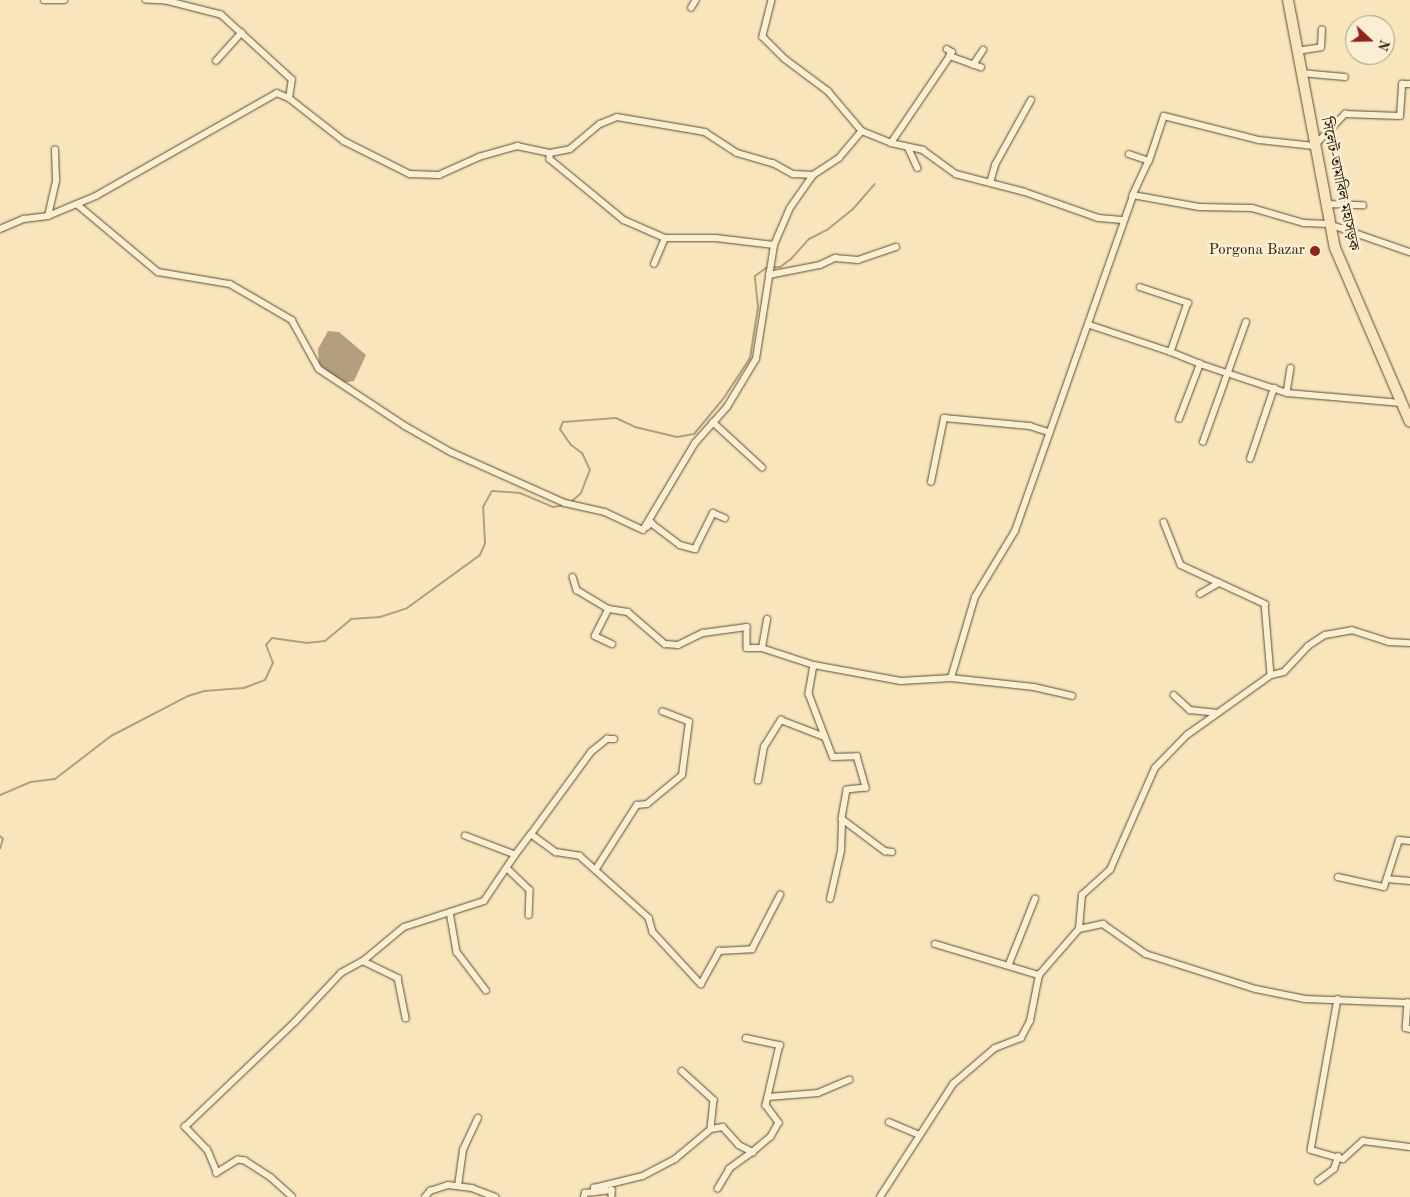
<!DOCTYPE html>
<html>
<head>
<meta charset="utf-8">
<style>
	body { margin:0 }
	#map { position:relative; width:1410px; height:1197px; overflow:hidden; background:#f8e5bb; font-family:"Old Standard TT","Noto Serif Bengali",serif }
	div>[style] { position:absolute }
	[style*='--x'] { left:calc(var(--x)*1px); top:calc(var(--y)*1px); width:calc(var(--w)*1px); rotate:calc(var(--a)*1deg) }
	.water>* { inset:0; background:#b19f7e }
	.stream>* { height:2px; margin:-1px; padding:0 1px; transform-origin:1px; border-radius:1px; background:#b19f7e }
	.roads { filter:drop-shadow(0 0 1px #5b4b35) drop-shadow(0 0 1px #5b4b35) }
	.street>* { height:5.5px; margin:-2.75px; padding:0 2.75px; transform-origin:2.75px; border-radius:2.75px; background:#faeed3 }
	.highway>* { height:10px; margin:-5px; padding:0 5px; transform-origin:5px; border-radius:5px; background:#f8e5bb }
	.dots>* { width:14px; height:14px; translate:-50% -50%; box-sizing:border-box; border:2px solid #faeed3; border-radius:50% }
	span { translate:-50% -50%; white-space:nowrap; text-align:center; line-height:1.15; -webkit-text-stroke:5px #faeed3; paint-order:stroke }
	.street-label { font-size:15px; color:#271808 }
	.poi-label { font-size:15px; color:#271808 }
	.right { translate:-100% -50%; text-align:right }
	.north { position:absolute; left:1345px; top:15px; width:50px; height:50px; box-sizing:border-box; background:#faeed3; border:1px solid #a69882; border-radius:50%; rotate:111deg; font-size:14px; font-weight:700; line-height:20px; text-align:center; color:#271808 }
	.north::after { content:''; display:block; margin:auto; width:18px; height:22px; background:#8f2418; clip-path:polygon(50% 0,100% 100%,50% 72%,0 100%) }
</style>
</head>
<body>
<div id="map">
	<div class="water">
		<i style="clip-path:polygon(328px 331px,339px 332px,366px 355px,354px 381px,343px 383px,319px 364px,318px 349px)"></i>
	</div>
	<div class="stream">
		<i style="--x:570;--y:503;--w:15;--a:-42"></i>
		<i style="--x:581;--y:493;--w:25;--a:-69"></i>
		<i style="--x:590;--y:470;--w:19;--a:-115"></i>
		<i style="--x:582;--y:453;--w:14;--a:-144"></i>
		<i style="--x:571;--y:445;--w:19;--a:-125"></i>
		<i style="--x:560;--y:429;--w:8;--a:-67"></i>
		<i style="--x:563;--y:422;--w:53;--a:-4.3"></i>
		<i style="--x:616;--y:418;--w:21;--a:25"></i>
		<i style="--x:635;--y:427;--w:43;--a:13.4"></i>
		<i style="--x:677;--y:437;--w:17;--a:-10"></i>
		<i style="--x:694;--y:434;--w:45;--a:-50.4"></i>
		<i style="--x:723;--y:399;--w:49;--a:-56.6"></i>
		<i style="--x:750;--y:358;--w:52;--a:-81.1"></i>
		<i style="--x:758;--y:307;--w:31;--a:-96"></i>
		<i style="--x:755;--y:276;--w:14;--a:-36"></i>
		<i style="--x:766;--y:268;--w:14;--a:-4"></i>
		<i style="--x:780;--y:267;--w:14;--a:-36"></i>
		<i style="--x:791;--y:259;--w:27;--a:-48"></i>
		<i style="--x:809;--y:239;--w:20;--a:-27"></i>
		<i style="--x:827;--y:230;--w:33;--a:-39"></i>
		<i style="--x:853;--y:209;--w:33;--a:-49"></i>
		<i style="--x:0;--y:795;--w:34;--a:-23"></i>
		<i style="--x:31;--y:782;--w:24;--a:-7"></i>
		<i style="--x:55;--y:779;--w:71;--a:-37.5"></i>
		<i style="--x:111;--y:736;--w:87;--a:-27.5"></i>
		<i style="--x:188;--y:696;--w:17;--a:-17"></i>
		<i style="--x:204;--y:691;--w:40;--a:-4.3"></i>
		<i style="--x:244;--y:688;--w:22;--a:-21"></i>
		<i style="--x:265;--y:680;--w:19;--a:-65"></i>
		<i style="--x:273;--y:663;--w:19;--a:-111"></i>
		<i style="--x:266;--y:645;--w:9;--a:-49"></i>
		<i style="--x:272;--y:638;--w:34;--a:8"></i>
		<i style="--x:306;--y:643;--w:19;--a:-6"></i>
		<i style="--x:325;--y:641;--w:34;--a:-40"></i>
		<i style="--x:351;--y:619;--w:29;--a:-4"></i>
		<i style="--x:380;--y:617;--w:28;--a:-18"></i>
		<i style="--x:407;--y:608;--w:90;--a:-36"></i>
		<i style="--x:480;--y:555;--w:13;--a:-67"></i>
		<i style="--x:485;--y:543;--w:36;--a:-93"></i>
		<i style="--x:483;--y:507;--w:18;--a:-61"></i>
		<i style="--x:492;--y:491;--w:28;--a:4"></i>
		<i style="--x:520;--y:493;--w:36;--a:23"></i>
		<i style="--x:553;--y:507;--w:13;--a:-9"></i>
		<i style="--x:0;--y:836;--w:4;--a:45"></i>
		<i style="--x:3;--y:839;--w:10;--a:107"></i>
	</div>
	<div class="roads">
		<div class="street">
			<i style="--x:44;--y:0;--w:20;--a:0"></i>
			<i style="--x:772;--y:0;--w:38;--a:104"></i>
			<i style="--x:763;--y:37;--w:31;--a:45"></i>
			<i style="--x:785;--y:59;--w:54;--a:36.7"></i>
			<i style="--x:828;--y:91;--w:52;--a:49.6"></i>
			<i style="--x:862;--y:131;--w:31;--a:22"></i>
			<i style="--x:891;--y:143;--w:33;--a:12"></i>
			<i style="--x:923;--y:150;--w:41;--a:36"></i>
			<i style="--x:956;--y:174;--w:71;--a:14.6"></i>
			<i style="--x:1025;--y:192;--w:78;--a:19.4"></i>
			<i style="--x:1099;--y:218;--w:23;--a:5"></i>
			<i style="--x:691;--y:8;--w:9;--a:-58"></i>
			<i style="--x:947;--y:49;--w:6;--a:31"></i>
			<i style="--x:952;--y:52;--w:4;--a:117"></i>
			<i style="--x:1297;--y:51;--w:24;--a:-9"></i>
			<i style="--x:1321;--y:47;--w:17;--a:-87"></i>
			<i style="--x:216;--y:61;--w:38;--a:-48"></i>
			<i style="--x:973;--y:65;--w:18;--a:-56"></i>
			<i style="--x:1301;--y:73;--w:44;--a:5.2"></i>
			<i style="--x:289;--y:98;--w:70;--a:38"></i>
			<i style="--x:344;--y:141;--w:74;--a:26.6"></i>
			<i style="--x:410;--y:174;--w:29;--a:2"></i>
			<i style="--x:439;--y:175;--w:44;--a:-24.2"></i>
			<i style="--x:479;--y:157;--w:40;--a:-16"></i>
			<i style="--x:517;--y:146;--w:34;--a:12"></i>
			<i style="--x:550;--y:153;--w:20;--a:-11"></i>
			<i style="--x:570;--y:149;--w:39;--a:-40"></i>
			<i style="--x:600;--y:124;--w:18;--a:-22"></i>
			<i style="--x:617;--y:117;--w:89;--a:9.7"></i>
			<i style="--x:705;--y:132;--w:38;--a:33"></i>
			<i style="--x:737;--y:153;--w:37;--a:16"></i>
			<i style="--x:773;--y:163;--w:23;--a:29"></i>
			<i style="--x:793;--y:174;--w:20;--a:3"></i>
			<i style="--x:891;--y:143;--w:105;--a:-55.9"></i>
			<i style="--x:950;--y:56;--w:33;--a:20"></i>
			<i style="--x:908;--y:147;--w:23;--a:65"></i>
			<i style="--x:550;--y:153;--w:6;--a:90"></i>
			<i style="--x:550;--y:159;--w:96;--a:39.5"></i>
			<i style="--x:624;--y:220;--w:45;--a:23.7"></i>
			<i style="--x:665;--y:238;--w:51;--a:0"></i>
			<i style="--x:716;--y:238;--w:58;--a:6.9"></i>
			<i style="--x:774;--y:245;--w:40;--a:-66.6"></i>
			<i style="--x:790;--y:208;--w:40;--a:-55.1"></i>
			<i style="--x:813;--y:175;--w:31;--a:-33"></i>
			<i style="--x:839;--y:158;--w:35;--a:-50"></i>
			<i style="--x:1129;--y:154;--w:21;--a:19"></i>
			<i style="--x:1149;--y:161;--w:38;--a:115"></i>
			<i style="--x:1149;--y:161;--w:47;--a:-71.6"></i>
			<i style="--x:1164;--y:116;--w:98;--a:14.2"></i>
			<i style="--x:1259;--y:140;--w:55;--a:6.2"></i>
			<i style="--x:1314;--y:146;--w:45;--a:-45.9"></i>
			<i style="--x:1345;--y:114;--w:55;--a:2.1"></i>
			<i style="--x:1400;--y:116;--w:32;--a:-86"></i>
			<i style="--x:1402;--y:84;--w:8;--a:0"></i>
			<i style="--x:990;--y:183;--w:19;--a:-74"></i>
			<i style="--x:995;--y:165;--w:74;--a:-61"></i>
			<i style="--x:77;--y:204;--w:106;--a:40"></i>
			<i style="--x:158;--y:272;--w:73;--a:9.5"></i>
			<i style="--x:230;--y:284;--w:72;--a:30.1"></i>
			<i style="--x:292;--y:320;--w:56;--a:61.1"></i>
			<i style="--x:319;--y:369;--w:103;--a:33.5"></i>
			<i style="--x:405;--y:426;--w:53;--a:29.5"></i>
			<i style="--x:451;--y:452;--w:125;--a:24.1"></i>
			<i style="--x:565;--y:503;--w:41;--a:12.7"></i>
			<i style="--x:605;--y:512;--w:42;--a:25.3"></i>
			<i style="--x:1326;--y:204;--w:37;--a:2"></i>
			<i style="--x:48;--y:216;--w:37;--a:-77"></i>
			<i style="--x:56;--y:180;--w:30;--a:-92"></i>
			<i style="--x:0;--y:229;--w:26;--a:-23"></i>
			<i style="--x:24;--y:219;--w:24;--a:-7"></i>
			<i style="--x:48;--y:216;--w:52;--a:-22.6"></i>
			<i style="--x:96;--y:196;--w:208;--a:-29.6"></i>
			<i style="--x:277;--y:93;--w:13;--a:23"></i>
			<i style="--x:289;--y:98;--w:18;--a:-81"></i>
			<i style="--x:292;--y:80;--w:96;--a:-137.5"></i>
			<i style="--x:221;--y:15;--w:57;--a:-165.7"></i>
			<i style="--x:166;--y:1;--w:20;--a:-177"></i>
			<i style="--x:654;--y:264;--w:28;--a:-67"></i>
			<i style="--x:769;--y:275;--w:52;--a:-11.1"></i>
			<i style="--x:820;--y:265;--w:17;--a:-25"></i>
			<i style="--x:835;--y:258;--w:23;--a:5"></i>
			<i style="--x:858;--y:260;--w:40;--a:-18.9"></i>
			<i style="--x:1140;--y:287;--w:51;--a:18.4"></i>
			<i style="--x:1188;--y:303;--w:52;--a:109.1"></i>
			<i style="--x:1171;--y:352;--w:31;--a:22"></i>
			<i style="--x:1090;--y:325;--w:85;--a:18.4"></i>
			<i style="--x:1291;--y:368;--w:25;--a:99"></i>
			<i style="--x:1287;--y:393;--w:115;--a:5"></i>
			<i style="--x:1179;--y:419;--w:59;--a:-69.1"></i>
			<i style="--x:1200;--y:364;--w:92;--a:18.4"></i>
			<i style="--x:713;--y:422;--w:67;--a:42.6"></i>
			<i style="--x:1203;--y:442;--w:127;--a:-70.3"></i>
			<i style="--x:1250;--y:459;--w:75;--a:-71.3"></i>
			<i style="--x:931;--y:482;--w:65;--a:-78.5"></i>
			<i style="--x:944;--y:418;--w:86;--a:5.3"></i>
			<i style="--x:1030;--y:426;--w:20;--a:18"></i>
			<i style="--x:1164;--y:522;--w:46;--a:68.4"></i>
			<i style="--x:1181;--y:565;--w:93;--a:24.9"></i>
			<i style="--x:1265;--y:604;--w:71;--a:85.2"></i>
			<i style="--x:647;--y:527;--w:6;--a:-45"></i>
			<i style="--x:651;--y:523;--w:36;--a:37"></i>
			<i style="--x:680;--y:545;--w:16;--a:15"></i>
			<i style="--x:695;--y:549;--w:40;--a:-63.4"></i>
			<i style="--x:713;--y:513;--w:13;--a:23"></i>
			<i style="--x:643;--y:530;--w:101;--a:-59.1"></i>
			<i style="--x:695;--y:443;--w:48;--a:-48.4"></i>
			<i style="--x:727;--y:407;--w:56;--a:-58.9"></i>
			<i style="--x:756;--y:359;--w:115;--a:-81"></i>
			<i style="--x:573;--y:577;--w:14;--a:73"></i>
			<i style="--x:577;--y:590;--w:37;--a:31"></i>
			<i style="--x:609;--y:609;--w:19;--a:9"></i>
			<i style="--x:628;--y:612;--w:49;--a:40.9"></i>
			<i style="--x:665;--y:644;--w:13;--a:4"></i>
			<i style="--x:678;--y:645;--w:28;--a:-26"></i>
			<i style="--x:703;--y:633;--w:44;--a:-7.8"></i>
			<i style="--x:747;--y:627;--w:21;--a:90"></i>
			<i style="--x:747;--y:648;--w:15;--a:0"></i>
			<i style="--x:762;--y:648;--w:55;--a:18.1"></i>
			<i style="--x:814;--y:665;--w:29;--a:100"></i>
			<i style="--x:809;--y:694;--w:67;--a:69.1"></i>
			<i style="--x:833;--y:757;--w:24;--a:-2"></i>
			<i style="--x:857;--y:756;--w:33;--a:74"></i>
			<i style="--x:866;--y:788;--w:19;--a:174"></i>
			<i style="--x:847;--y:790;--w:29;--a:100"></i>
			<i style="--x:842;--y:819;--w:54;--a:36.7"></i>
			<i style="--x:885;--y:851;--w:7;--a:8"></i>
			<i style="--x:1200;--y:594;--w:22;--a:-30"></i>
			<i style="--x:609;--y:609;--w:30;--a:117"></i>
			<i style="--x:595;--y:636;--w:19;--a:25"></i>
			<i style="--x:762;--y:648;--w:29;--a:-80"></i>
			<i style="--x:814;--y:665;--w:88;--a:10.4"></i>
			<i style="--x:901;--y:681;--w:50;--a:-3.4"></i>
			<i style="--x:951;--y:678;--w:83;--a:6.2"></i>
			<i style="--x:1034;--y:687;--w:39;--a:13"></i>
			<i style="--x:951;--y:678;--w:84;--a:-73.5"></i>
			<i style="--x:975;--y:597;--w:77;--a:-58.8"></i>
			<i style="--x:1015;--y:531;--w:356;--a:-70.6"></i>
			<i style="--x:1133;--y:195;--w:67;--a:10.3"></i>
			<i style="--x:1199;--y:207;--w:53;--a:1.1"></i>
			<i style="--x:1252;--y:208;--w:54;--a:16.1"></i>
			<i style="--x:1304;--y:223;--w:25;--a:2"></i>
			<i style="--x:1329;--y:224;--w:86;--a:19.1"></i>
			<i style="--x:1174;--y:695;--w:22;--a:43"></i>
			<i style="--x:1190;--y:710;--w:28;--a:6"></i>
			<i style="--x:758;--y:781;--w:35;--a:-80"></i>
			<i style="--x:764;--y:747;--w:32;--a:-58"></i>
			<i style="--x:781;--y:720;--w:47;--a:21.1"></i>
			<i style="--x:531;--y:834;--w:102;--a:-53.8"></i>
			<i style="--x:591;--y:752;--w:21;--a:-39"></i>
			<i style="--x:607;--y:739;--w:7;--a:0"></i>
			<i style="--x:515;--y:855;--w:26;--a:-53"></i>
			<i style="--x:531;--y:834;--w:31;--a:36"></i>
			<i style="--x:556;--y:852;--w:24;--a:9"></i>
			<i style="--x:580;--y:856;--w:93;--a:41.9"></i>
			<i style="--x:649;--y:918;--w:15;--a:74"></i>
			<i style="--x:653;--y:932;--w:71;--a:47.3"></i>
			<i style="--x:701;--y:984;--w:38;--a:-61"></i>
			<i style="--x:719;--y:951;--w:33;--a:-3"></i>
			<i style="--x:752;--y:949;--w:61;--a:-62.6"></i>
			<i style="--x:508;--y:869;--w:30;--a:44"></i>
			<i style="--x:530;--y:890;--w:25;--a:92"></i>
			<i style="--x:596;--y:869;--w:76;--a:-57.4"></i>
			<i style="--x:637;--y:805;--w:10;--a:-6"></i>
			<i style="--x:647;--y:804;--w:45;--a:-39.6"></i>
			<i style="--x:682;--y:775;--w:53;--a:-82.5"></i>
			<i style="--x:689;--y:722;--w:28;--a:-159"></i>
			<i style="--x:1338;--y:877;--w:47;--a:12.3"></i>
			<i style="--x:1384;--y:887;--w:49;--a:-72.3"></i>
			<i style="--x:1399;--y:840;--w:11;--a:5"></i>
			<i style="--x:1387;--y:879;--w:23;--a:5"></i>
			<i style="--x:830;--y:899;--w:49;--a:-77.1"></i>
			<i style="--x:841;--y:851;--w:32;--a:-88"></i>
			<i style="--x:450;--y:912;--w:41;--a:80.1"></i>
			<i style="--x:457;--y:952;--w:48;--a:52.7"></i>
			<i style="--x:1079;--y:929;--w:25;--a:-12"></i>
			<i style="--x:1103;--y:924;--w:52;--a:34.9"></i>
			<i style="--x:1146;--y:954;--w:115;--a:17.7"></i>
			<i style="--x:1256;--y:989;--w:50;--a:11.5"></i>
			<i style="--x:1305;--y:999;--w:105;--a:2.2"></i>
			<i style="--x:935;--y:944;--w:109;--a:16.6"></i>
			<i style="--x:363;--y:961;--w:39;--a:26"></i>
			<i style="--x:398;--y:978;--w:41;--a:78.7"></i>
			<i style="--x:1009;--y:964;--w:70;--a:-68.2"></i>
			<i style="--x:1338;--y:999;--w:153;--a:100.1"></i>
			<i style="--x:1311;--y:1150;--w:33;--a:16"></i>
			<i style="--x:1343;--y:1159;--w:27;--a:-42"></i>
			<i style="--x:1363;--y:1141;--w:47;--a:7.3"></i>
			<i style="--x:1408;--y:1002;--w:26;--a:94"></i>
			<i style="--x:1406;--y:1028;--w:4;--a:14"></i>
			<i style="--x:746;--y:1038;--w:35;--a:12"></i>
			<i style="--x:780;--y:1045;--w:62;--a:103.1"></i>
			<i style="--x:766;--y:1105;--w:22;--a:54"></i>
			<i style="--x:779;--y:1123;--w:16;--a:120"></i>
			<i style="--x:771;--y:1137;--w:23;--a:140"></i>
			<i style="--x:682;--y:1071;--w:43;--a:42.2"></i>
			<i style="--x:714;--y:1100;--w:29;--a:96"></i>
			<i style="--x:768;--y:1097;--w:50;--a:-4.6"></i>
			<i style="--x:818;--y:1093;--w:34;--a:-23"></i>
			<i style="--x:889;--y:1122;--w:33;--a:23"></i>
			<i style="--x:1318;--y:1181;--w:20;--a:-37"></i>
			<i style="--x:1334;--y:1169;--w:13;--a:-72"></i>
			<i style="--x:458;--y:1186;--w:36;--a:-82"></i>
			<i style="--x:463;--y:1150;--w:35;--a:-65"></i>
			<i style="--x:594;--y:1193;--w:5;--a:-90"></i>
			<i style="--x:594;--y:1188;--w:50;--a:-13.8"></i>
			<i style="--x:643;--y:1176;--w:36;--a:-28"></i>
			<i style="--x:675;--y:1159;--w:47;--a:-39.8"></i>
			<i style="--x:711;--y:1129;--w:12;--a:-9"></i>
			<i style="--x:723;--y:1127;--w:24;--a:48"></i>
			<i style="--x:739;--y:1145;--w:16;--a:27"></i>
			<i style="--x:753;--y:1152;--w:29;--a:144"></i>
			<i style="--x:730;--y:1169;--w:23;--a:121"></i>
			<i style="--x:292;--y:1197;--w:28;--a:-138"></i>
			<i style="--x:271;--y:1178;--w:31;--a:-147"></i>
			<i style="--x:245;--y:1161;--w:7;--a:-172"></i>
			<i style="--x:238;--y:1160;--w:25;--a:148"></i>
			<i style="--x:217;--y:1173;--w:25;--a:-113"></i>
			<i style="--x:207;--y:1150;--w:32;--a:-134"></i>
			<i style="--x:185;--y:1127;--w:152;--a:-43.7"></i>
			<i style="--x:295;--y:1022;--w:67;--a:-46.8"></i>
			<i style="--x:341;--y:973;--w:25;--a:-29"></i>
			<i style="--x:363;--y:961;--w:53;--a:-39.7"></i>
			<i style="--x:404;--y:927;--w:84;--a:-18"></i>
			<i style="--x:484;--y:901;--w:55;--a:-56"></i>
			<i style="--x:515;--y:855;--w:53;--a:-159.2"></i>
			<i style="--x:425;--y:1197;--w:8;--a:-50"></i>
			<i style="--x:430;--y:1191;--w:19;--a:-18"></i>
			<i style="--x:448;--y:1185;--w:24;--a:7"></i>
			<i style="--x:472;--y:1188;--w:25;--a:21"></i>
			<i style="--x:584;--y:1197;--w:4;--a:-76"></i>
			<i style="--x:585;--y:1193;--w:27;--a:-6"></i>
			<i style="--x:612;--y:1190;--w:7;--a:90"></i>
			<i style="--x:880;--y:1197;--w:135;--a:-57.1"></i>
			<i style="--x:953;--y:1084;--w:55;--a:-40.6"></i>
			<i style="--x:995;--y:1048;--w:28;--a:-21"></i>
			<i style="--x:1021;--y:1038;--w:19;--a:-62"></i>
			<i style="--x:1030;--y:1021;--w:47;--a:-78.9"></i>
			<i style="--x:1039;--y:975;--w:61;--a:-49"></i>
			<i style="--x:1079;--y:929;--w:34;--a:-85"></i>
			<i style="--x:1082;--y:895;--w:38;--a:-42"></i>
			<i style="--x:1110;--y:870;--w:111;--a:-66.2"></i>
			<i style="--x:1155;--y:768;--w:46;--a:-45.9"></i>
			<i style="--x:1187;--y:735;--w:103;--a:-35.5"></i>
			<i style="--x:1271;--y:675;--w:13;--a:-13"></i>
			<i style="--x:1284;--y:672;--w:35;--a:-47"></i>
			<i style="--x:1308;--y:646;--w:20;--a:-33"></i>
			<i style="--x:1325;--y:635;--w:27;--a:-10"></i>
			<i style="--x:1352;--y:630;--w:39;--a:18"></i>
			<i style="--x:1389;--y:642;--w:21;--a:3"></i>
		</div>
		<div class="highway">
			<i style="--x:1288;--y:0;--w:252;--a:79.3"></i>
			<i style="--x:1335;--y:248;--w:189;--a:66.7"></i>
		</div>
	</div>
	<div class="dots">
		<i style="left:1315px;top:251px;background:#8f2418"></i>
	</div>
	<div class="street-label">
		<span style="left:1339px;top:184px;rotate:78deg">সিলেট-তামাবিল মহাসড়ক</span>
	</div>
	<div class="poi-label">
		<span class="right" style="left:1305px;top:251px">Porgona Bazar</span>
	</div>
	<div class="north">N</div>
</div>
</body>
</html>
